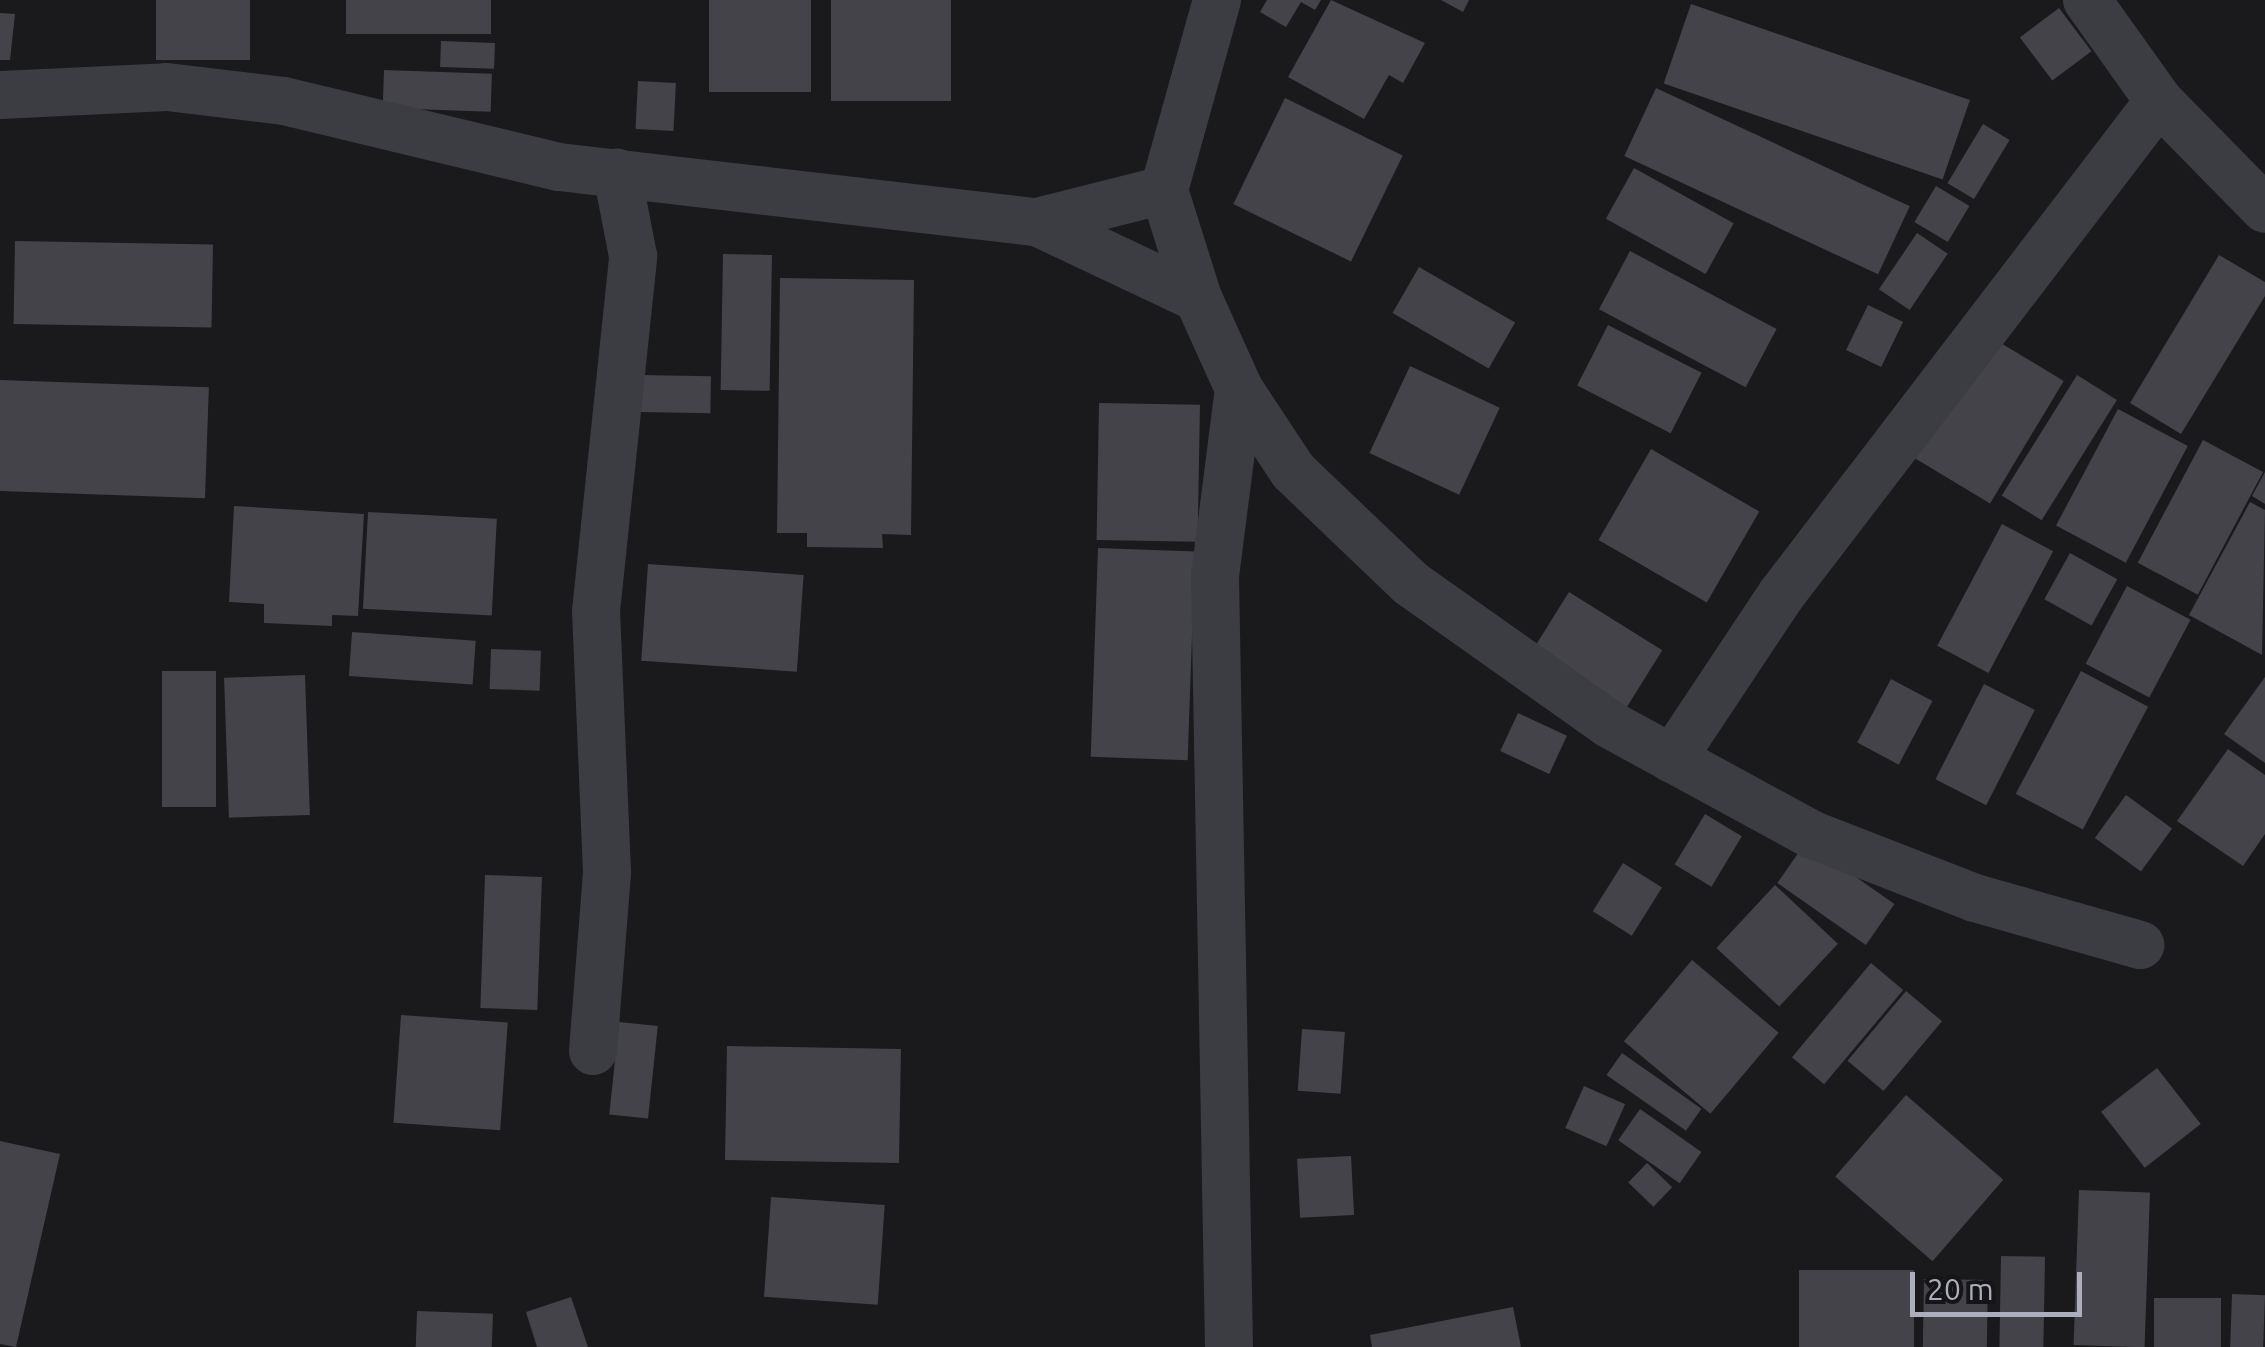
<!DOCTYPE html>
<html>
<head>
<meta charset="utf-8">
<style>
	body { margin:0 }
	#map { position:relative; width:2265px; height:1347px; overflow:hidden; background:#1a191c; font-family:Ubuntu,sans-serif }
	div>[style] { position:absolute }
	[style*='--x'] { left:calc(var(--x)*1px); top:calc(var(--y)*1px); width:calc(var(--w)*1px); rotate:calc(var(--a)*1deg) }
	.building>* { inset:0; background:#444349; transform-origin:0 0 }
	.street>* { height:48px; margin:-24px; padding:0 24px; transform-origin:24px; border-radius:24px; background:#3c3c43 }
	span { translate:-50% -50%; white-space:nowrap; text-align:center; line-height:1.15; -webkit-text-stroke:8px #151417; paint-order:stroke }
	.scale { position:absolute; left:1910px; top:1272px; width:172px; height:45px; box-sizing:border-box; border:5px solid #acaebb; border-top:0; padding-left:12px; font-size:30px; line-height:35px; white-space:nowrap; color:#acaebb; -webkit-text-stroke:8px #151417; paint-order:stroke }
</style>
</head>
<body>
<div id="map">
	<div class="building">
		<i style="left:156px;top:0;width:94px;height:60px"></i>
		<i style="left:346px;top:0;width:145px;height:34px"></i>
		<i style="left:709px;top:0;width:102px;height:92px"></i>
		<i style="left:831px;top:0;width:120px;height:101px"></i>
		<i style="clip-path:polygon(1267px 0,1321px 0,1315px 10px,1301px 2px,1286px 27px,1260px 12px)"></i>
		<i style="clip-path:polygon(1331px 0,1425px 43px,1403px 83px,1389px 75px,1364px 119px,1288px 77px)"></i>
		<i style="clip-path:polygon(1441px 0,1469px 0,1463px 12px)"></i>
		<i style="left:1691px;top:4px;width:295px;height:84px;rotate:19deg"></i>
		<i style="left:2059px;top:8px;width:54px;height:49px;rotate:53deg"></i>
		<i style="clip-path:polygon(0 13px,15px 14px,10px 60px,0 60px)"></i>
		<i style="left:441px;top:41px;width:54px;height:26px;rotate:2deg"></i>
		<i style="left:384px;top:70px;width:108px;height:38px;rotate:2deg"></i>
		<i style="left:638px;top:81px;width:38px;height:48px;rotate:3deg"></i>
		<i style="left:1656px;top:88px;width:280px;height:75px;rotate:25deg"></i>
		<i style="left:1285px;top:98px;width:131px;height:118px;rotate:26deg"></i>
		<i style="left:1983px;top:124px;width:31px;height:69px;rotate:31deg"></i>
		<i style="left:1634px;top:168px;width:114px;height:58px;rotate:29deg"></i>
		<i style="left:1936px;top:186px;width:39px;height:42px;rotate:31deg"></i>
		<i style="left:1917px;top:233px;width:37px;height:68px;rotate:34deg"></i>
		<i style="left:15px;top:241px;width:198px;height:83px;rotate:1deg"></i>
		<i style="left:1630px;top:251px;width:166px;height:66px;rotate:28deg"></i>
		<i style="left:723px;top:254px;width:49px;height:136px;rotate:1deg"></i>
		<i style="clip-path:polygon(2219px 255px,2265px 282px,2265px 296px,2181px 434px,2130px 403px)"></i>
		<i style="left:1419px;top:267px;width:111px;height:53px;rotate:30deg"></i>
		<i style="clip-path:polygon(780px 278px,914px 280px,911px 535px,882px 534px,883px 548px,807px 547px,807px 533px,777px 533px)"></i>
		<i style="left:1868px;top:305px;width:39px;height:50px;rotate:26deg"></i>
		<i style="left:1608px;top:325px;width:105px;height:68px;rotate:27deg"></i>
		<i style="left:1984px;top:333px;width:93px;height:143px;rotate:31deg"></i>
		<i style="left:1410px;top:366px;width:99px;height:96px;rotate:25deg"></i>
		<i style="left:641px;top:375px;width:70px;height:37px;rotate:1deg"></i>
		<i style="left:2077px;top:375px;width:47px;height:142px;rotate:32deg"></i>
		<i style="left:0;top:380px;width:209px;height:111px;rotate:2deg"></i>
		<i style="left:1099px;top:403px;width:101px;height:137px;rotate:1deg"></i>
		<i style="left:2118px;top:409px;width:79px;height:132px;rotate:28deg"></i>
		<i style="left:2203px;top:440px;width:68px;height:139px;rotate:28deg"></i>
		<i style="left:1651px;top:449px;width:125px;height:105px;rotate:30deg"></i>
		<i style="clip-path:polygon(2265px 472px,2265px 504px,2252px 496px)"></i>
		<i style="clip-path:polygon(2250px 502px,2265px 510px,2262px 655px,2189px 615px)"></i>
		<i style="clip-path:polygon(234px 506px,364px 514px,358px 616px,332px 615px,332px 626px,264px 623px,264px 604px,229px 602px)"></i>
		<i style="left:368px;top:512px;width:129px;height:97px;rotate:3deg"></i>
		<i style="left:2002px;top:524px;width:58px;height:138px;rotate:28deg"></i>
		<i style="left:1098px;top:548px;width:97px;height:209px;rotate:2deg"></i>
		<i style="left:2070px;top:553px;width:54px;height:53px;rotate:29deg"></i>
		<i style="left:648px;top:564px;width:156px;height:97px;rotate:4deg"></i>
		<i style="left:2127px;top:586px;width:72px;height:88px;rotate:28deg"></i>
		<i style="left:1569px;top:592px;width:110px;height:73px;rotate:32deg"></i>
		<i style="left:352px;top:632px;width:124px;height:44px;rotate:4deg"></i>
		<i style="left:491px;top:649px;width:50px;height:40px;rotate:2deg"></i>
		<i style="left:216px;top:671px;width:136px;height:54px;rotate:90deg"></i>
		<i style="left:2081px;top:671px;width:76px;height:139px;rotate:28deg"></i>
		<i style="left:305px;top:675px;width:140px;height:81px;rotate:88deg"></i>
		<i style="clip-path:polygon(2265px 677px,2265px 763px,2224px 734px)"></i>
		<i style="left:1891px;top:679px;width:47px;height:72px;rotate:28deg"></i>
		<i style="left:1984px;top:684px;width:57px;height:107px;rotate:27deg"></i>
		<i style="left:1518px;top:713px;width:54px;height:42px;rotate:25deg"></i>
		<i style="clip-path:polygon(2228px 749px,2265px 775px,2265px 834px,2243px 866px,2177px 821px)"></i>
		<i style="left:2126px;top:795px;width:57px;height:53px;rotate:36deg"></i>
		<i style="left:1705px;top:814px;width:43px;height:59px;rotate:31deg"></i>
		<i style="left:1806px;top:842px;width:108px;height:50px;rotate:35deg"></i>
		<i style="left:1623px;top:863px;width:46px;height:57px;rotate:32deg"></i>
		<i style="left:485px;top:875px;width:57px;height:133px;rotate:2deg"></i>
		<i style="left:1775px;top:885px;width:86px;height:86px;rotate:43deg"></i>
		<i style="left:1692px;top:960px;width:113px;height:106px;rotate:40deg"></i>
		<i style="left:1871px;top:963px;width:42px;height:123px;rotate:40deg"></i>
		<i style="left:1906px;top:991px;width:47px;height:91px;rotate:40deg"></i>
		<i style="left:401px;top:1015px;width:107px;height:108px;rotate:4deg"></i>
		<i style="left:619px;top:1022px;width:39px;height:93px;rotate:6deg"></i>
		<i style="left:1302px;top:1029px;width:43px;height:62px;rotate:4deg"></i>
		<i style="left:727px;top:1046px;width:174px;height:114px;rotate:1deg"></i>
		<i style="left:1622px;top:1053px;width:97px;height:27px;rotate:35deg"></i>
		<i style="left:2157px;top:1068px;width:71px;height:71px;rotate:52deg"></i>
		<i style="left:1584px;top:1086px;width:45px;height:46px;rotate:24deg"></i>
		<i style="left:1906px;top:1095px;width:129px;height:108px;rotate:41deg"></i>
		<i style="left:1640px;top:1109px;width:75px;height:38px;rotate:35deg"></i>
		<i style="clip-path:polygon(0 1141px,60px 1154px,16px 1347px,0 1344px)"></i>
		<i style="left:1351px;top:1156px;width:59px;height:54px;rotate:87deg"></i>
		<i style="left:1647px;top:1163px;width:35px;height:27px;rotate:44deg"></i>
		<i style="left:2079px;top:1190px;width:71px;height:155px;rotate:2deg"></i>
		<i style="left:771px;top:1197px;width:114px;height:100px;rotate:4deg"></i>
		<i style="left:2001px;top:1256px;width:44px;height:91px;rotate:1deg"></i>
		<i style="left:1799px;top:1270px;width:115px;height:77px"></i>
		<i style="left:1924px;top:1279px;width:64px;height:68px;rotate:1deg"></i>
		<i style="left:2232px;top:1294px;width:33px;height:53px;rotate:2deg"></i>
		<i style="clip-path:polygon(571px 1297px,588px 1347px,537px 1347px,526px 1312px)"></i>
		<i style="left:2221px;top:1298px;width:49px;height:67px;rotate:90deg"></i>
		<i style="clip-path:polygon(1513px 1307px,1521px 1347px,1372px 1347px,1370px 1335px)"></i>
		<i style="left:417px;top:1311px;width:76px;height:36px;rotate:2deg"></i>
	</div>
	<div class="street">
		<i style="--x:2087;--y:0;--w:124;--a:54.5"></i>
		<i style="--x:2159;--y:101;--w:151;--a:45.5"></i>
		<i style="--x:0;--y:95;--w:167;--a:-2.7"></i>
		<i style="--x:167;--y:87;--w:118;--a:6.8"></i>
		<i style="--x:284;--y:101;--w:283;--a:13.5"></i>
		<i style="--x:559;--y:167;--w:481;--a:6.6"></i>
		<i style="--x:1037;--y:222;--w:178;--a:25.3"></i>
		<i style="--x:1198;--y:298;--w:100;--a:65.7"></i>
		<i style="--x:1239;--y:389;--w:98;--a:56.6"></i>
		<i style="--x:1293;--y:471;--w:162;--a:43.7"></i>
		<i style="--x:1410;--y:583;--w:244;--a:35.3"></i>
		<i style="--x:1609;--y:724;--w:232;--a:28.6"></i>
		<i style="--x:1813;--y:835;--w:174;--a:21.3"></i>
		<i style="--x:1975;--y:898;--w:172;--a:15.9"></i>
		<i style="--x:1037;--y:222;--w:131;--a:-14.1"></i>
		<i style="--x:1198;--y:298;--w:113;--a:-107.5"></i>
		<i style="--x:1164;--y:190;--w:197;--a:-74.4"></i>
		<i style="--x:1672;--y:759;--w:197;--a:-56.4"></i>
		<i style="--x:1781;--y:595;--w:622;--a:-52.58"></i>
		<i style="--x:593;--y:1051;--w:180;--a:-85.5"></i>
		<i style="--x:607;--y:872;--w:261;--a:-92.4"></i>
		<i style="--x:596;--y:611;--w:357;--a:-84"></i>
		<i style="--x:633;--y:256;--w:85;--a:-100.9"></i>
		<i style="--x:1229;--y:1347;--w:771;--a:-91.04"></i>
		<i style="--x:1215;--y:576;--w:189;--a:-82.7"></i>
	</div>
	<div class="scale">20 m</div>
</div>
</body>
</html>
